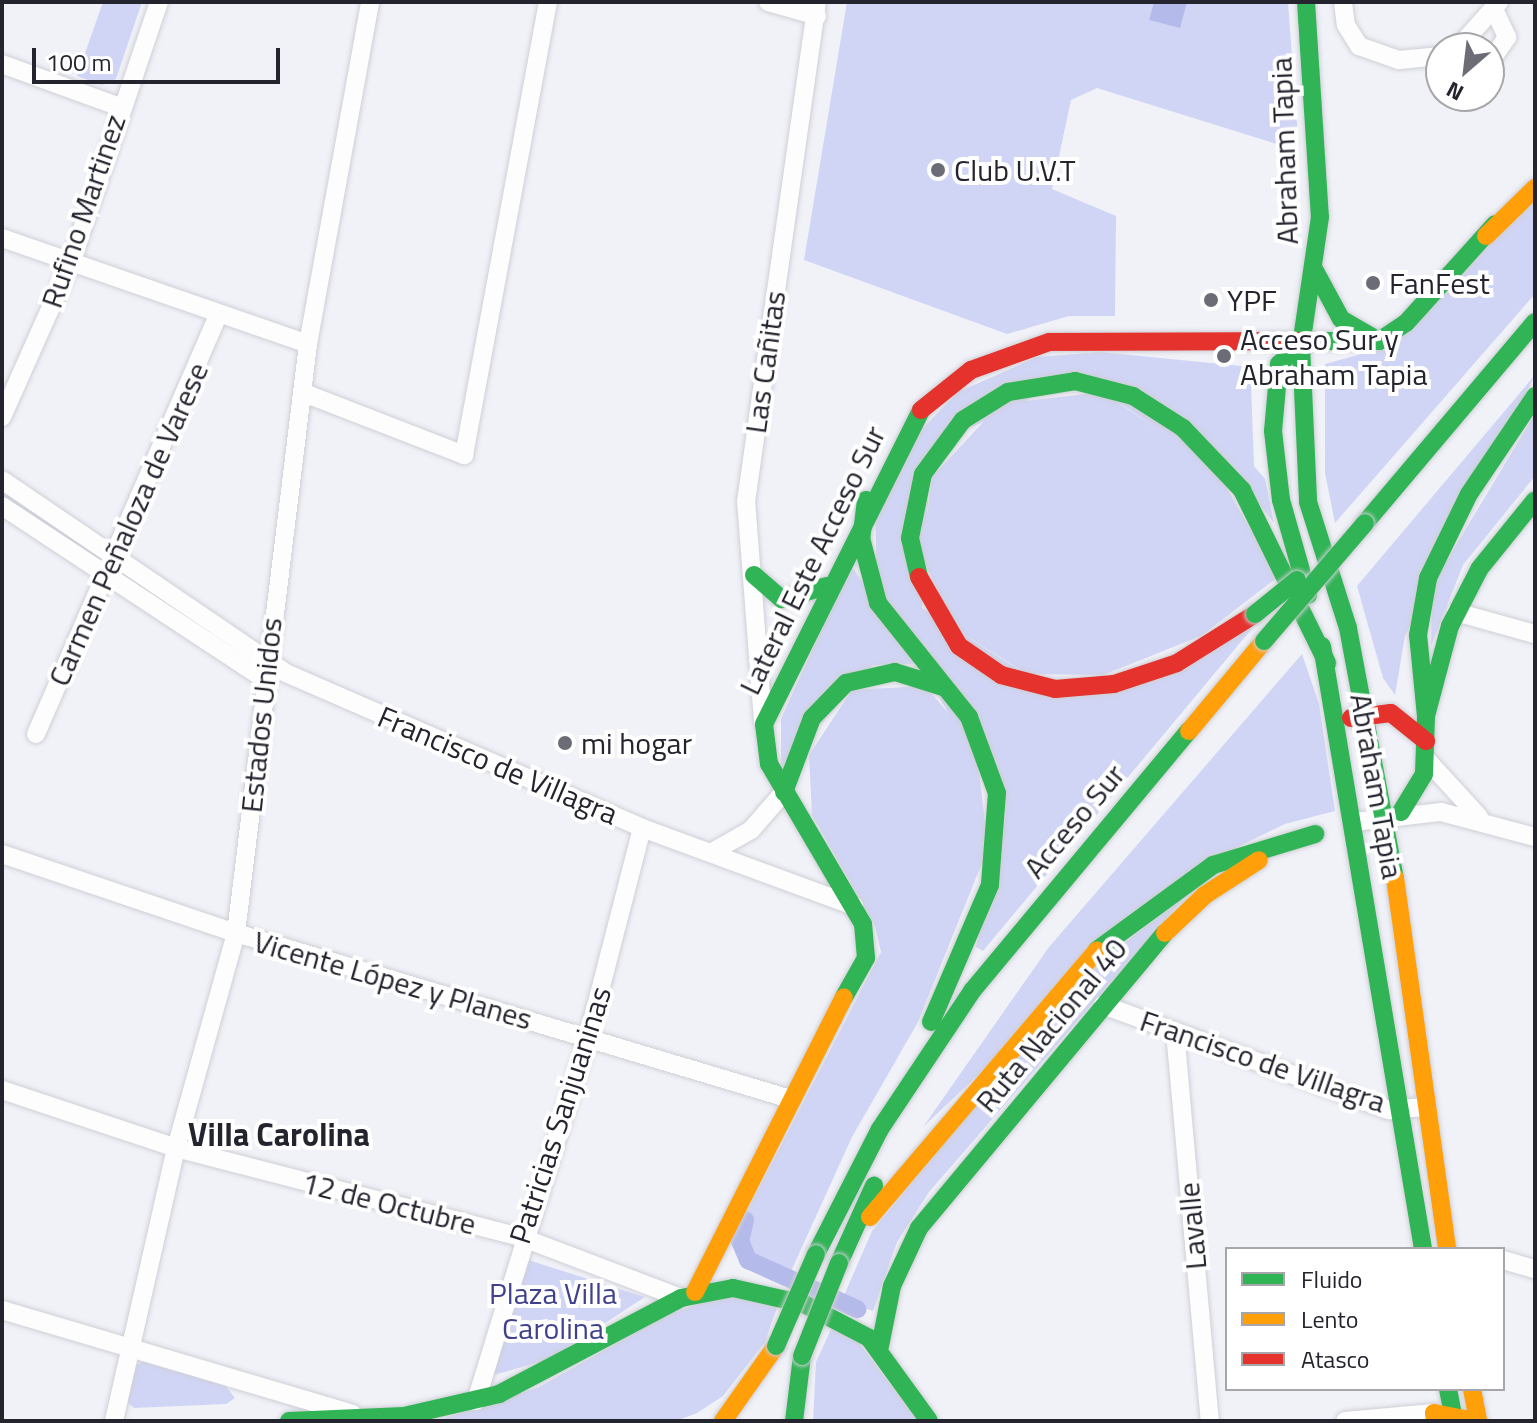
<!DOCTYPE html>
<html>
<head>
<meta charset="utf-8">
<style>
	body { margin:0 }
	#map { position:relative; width:1537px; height:1423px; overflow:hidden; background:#f1f2f8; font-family:"Titillium Web",sans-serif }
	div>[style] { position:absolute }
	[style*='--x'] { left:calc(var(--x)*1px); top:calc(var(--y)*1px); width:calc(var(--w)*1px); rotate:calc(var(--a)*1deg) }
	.green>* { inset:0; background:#d1d5f5; transform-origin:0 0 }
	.water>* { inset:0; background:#b4bae9 }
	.canal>* { height:18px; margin:-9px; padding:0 9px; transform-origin:9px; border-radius:9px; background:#b4bae9 }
	.roads { filter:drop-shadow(0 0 2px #cecfd6) drop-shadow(0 0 2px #cecfd6) }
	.street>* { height:18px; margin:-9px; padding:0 9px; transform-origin:9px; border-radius:9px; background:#fdfdfe }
	.fast>* { height:18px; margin:-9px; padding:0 9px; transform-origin:9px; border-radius:9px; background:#30b455 }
	.slow>* { height:18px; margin:-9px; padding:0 9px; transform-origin:9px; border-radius:9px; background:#ff9f0a }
	.jam>* { height:18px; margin:-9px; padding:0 9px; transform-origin:9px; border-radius:9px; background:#e5322d }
	.bridges { filter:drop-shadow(0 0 2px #ceced3) drop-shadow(0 0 2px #ceced3) }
	.fast-bridge>* { height:18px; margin:-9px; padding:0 9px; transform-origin:9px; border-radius:9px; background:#30b455 }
	.dots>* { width:22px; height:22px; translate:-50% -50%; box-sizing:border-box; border:4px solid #fff; border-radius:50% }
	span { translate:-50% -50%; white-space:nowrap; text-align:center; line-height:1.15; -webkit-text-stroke:8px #fff; paint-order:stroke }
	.street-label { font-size:30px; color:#23242e }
	.poi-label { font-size:30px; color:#23242e }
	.left { translate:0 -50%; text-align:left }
	.park-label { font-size:30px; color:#40418d }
	.neighbourhood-label { font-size:32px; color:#23242e; font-weight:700 }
	.frame { position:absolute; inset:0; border:4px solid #23242e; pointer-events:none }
	.legend { position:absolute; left:1225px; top:1247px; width:280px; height:144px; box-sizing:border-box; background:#fff; border:2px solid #a7a7ab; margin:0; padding:10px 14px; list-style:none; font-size:24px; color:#23242e }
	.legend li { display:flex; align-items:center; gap:16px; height:40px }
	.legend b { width:40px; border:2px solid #a7a7ab }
	.north { position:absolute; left:1425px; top:32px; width:80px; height:80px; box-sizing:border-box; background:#fff; border:2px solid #a7a7ab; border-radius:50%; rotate:208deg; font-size:22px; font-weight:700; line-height:32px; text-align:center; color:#23242e }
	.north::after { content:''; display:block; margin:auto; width:28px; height:36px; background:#6b6c75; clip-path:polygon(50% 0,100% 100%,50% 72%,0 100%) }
	.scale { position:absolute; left:32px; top:48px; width:248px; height:36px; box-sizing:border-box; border:4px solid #23242e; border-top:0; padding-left:10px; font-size:24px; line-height:28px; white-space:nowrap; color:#23242e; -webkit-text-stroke:6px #fff; paint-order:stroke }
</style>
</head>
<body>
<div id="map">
	<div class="green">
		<i style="clip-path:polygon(103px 2px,142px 2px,116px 79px,102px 85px,77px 76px)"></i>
		<i style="clip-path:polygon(847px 2px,1288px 2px,1299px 151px,1097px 88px,1071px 100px,1052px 189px,1116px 216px,1115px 316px,1069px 316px,1007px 334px,804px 260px)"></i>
		<i style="clip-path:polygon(1535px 198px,1535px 294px,1335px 523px,1325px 473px,1325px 364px,1387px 347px)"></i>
		<i style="clip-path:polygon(1100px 352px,1241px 366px,1251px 384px,1254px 466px,1265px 479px,1274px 523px,1250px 492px,1079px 375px,931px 447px,922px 608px,1059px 695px,1255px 625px,983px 951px,976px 947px,1006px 815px,877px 587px,875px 502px,923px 428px,958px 392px,1037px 357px)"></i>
		<i style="clip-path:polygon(1535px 375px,1405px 636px,1395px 695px,1383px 678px,1357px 586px)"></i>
		<i style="clip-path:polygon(1102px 392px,1214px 466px,1278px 577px,1201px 636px,1103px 675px,1027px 674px,954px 628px,922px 556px,932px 477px,1000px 404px)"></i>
		<i style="clip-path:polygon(1535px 414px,1535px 476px,1463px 565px,1431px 646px,1432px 585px)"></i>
		<i style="left:2px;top:492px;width:121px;height:10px;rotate:34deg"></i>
		<i style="clip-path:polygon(851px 565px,917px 664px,873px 665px,781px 770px,781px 719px)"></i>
		<i style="clip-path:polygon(1302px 654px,1319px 704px,1335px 811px,1285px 824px,1199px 866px,923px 1127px,1049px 947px)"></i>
		<i style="clip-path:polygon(925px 686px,976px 745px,988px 848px,918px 1022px,852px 1137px,788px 1278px,747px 1256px,744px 1217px,881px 952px,875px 926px,812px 815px,809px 755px,852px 690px)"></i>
		<i style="clip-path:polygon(1185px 897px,929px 1192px,897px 1242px,873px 1311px,842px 1300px,872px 1231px,1087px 971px)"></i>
		<i style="clip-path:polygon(525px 1259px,645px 1297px,550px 1359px,494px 1375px)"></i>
		<i style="clip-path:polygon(721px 1296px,778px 1305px,765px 1342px,723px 1396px,697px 1413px,676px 1421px,436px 1421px,539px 1387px,667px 1315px)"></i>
		<i style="clip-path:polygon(832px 1327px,859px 1343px,918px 1421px,813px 1421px,816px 1362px)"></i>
		<i style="clip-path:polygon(143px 1361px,224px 1384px,235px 1398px,226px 1404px,134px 1408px,126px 1401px,134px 1367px)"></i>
	</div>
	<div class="water">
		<i style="clip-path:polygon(1154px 2px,1187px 2px,1180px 28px,1149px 20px)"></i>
	</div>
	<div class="canal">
		<i style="--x:745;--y:1220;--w:22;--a:103"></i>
		<i style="--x:740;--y:1241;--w:21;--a:67"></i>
		<i style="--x:748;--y:1260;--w:120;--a:24.2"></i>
	</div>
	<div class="roads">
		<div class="street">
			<i style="--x:768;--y:2;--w:51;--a:15.9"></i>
			<i style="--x:1343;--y:2;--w:23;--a:83"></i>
			<i style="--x:1346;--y:25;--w:25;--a:58"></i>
			<i style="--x:1359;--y:46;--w:42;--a:19.3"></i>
			<i style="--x:1399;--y:60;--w:42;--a:-5.4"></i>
			<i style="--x:1458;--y:48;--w:62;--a:-48.3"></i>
			<i style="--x:1489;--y:63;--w:32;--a:-55"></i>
			<i style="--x:1507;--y:37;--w:31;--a:-115"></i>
			<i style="--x:2;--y:64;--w:126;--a:20"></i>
			<i style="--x:2;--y:238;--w:324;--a:19.1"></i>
			<i style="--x:304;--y:393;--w:172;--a:21.2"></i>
			<i style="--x:464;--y:455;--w:461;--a:-79.5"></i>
			<i style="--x:2;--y:417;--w:170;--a:-66"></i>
			<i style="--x:71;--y:262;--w:274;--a:-71.3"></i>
			<i style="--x:2;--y:480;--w:343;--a:34.2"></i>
			<i style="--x:286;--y:673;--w:388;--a:23.5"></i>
			<i style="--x:642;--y:828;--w:226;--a:20.2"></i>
			<i style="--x:2;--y:506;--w:316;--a:33.4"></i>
			<i style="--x:1456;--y:612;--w:82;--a:15.6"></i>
			<i style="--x:763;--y:721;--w:220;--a:-94.4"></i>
			<i style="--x:746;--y:502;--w:505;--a:-81.92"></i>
			<i style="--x:36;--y:734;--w:458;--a:-66.5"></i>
			<i style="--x:1427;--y:760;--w:77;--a:47.6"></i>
			<i style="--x:1354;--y:822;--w:88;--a:-6.6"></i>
			<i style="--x:1441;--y:812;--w:97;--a:14.9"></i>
			<i style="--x:714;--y:851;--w:43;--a:-29.6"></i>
			<i style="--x:751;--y:830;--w:50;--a:-49"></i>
			<i style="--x:2;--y:854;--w:247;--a:18.7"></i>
			<i style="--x:236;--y:933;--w:575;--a:16.67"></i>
			<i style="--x:1103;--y:1005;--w:305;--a:20.2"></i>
			<i style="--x:1389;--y:1110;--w:35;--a:-5"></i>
			<i style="--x:1175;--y:1031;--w:392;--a:84.9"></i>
			<i style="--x:2;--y:1090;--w:183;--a:18.4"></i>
			<i style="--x:176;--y:1148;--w:356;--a:14.5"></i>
			<i style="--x:521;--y:1237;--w:171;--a:20.9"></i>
			<i style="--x:1503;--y:1260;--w:33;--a:16"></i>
			<i style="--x:2;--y:1310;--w:365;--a:16.5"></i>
			<i style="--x:476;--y:1401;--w:381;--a:-72.9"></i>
			<i style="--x:588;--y:1037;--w:216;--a:-75.5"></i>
			<i style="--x:114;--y:1421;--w:280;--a:-77.2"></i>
			<i style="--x:176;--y:1148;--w:223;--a:-74.4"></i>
			<i style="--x:236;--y:933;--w:593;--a:-83.03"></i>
			<i style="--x:308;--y:344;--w:348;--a:-79.7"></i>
			<i style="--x:1345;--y:1421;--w:89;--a:-5.1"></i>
		</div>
		<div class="fast">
			<i style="--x:1306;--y:2;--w:215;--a:86.3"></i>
			<i style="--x:1320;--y:217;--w:129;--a:98.4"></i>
			<i style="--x:1301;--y:345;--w:29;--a:139"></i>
			<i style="--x:1279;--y:364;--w:67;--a:95.1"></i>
			<i style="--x:1273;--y:431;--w:69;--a:83.4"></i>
			<i style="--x:1281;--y:500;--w:99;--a:74.1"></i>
			<i style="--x:1314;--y:269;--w:57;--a:61.6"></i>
			<i style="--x:1341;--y:319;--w:44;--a:30.1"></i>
			<i style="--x:1303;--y:341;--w:76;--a:0"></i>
			<i style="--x:1379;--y:341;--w:32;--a:-34"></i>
			<i style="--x:1406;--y:323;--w:133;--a:-48"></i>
			<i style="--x:1301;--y:345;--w:157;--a:87.4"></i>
			<i style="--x:1308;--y:502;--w:132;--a:72.4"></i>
			<i style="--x:1348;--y:628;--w:254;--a:79.4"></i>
			<i style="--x:866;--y:500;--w:38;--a:97"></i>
			<i style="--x:861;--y:538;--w:67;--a:75.3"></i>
			<i style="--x:878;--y:603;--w:146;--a:51.4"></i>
			<i style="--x:969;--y:717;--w:81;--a:69.8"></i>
			<i style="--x:997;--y:793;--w:92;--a:94.4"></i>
			<i style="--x:990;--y:885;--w:149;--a:113.3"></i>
			<i style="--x:1365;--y:523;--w:263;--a:-49.8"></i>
			<i style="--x:754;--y:575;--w:37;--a:41"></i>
			<i style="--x:782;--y:599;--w:47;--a:-16.1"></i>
			<i style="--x:919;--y:577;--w:40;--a:-103"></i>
			<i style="--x:910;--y:538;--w:65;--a:-78.5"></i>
			<i style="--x:923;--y:474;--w:67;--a:-53.5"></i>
			<i style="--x:963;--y:420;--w:53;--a:-31.9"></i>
			<i style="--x:1008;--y:392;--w:68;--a:-9.3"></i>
			<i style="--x:1075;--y:381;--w:60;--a:14.5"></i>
			<i style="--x:1133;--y:396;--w:59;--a:32.6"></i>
			<i style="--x:1183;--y:428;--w:86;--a:46.4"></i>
			<i style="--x:1242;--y:490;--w:193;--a:63.8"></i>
			<i style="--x:1322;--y:646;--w:611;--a:80.49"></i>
			<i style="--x:1426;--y:716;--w:81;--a:-95.6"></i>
			<i style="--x:1418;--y:635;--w:58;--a:-80"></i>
			<i style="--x:1428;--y:578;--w:93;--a:-64"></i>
			<i style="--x:1469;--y:494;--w:118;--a:-56"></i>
			<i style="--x:784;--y:792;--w:79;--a:-69.3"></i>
			<i style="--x:812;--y:718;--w:49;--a:-45.8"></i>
			<i style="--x:846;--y:683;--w:50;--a:-12.7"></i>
			<i style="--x:895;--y:672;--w:50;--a:17.4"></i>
			<i style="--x:1401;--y:812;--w:44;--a:-58.8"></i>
			<i style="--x:1424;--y:774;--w:58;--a:-88"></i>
			<i style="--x:1426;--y:716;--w:93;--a:-75.1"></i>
			<i style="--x:1450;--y:626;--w:65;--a:-62.7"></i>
			<i style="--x:1480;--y:568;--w:87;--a:-51"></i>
			<i style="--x:1097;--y:950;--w:144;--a:-36.2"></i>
			<i style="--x:1213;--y:865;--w:107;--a:-16.9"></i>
			<i style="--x:844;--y:997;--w:45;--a:-60.6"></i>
			<i style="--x:866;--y:958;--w:34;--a:-95"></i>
			<i style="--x:863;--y:924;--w:186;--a:-120.4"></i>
			<i style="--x:769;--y:764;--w:40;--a:-97.1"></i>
			<i style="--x:764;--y:724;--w:351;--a:-63.4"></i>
			<i style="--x:816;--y:1254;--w:140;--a:-62.9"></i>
			<i style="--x:880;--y:1129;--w:166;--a:-56.3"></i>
			<i style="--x:972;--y:991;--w:339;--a:-50.2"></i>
			<i style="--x:839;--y:1263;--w:85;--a:-65.6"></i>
			<i style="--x:880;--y:1346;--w:61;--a:-78.7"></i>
			<i style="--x:892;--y:1286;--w:64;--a:-65"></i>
			<i style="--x:919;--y:1228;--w:384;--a:-50.2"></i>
			<i style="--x:1448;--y:1389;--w:33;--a:79"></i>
			<i style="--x:289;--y:1421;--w:115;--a:-2.5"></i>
			<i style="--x:404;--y:1416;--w:98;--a:-13"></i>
			<i style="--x:499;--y:1394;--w:206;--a:-27.8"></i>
			<i style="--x:681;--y:1298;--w:53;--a:-10.9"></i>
			<i style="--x:733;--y:1288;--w:73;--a:12.7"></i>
			<i style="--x:804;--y:1304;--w:73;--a:27.6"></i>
			<i style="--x:869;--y:1338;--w:102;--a:54.1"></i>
			<i style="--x:794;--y:1421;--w:65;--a:-83"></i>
		</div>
		<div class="slow">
			<i style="--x:1486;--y:236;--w:69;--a:-44.4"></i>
			<i style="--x:1189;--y:731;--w:117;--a:-50.2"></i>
			<i style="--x:1395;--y:878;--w:375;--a:82"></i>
			<i style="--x:1165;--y:933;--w:55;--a:-43.5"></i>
			<i style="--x:1205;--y:895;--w:64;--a:-32.9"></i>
			<i style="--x:870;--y:1217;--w:350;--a:-49.6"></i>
			<i style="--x:695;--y:1292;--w:330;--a:-63.2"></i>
			<i style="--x:1472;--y:1389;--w:33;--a:79"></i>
			<i style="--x:723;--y:1421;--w:92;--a:-54.8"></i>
			<i style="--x:1435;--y:1421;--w:8;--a:-97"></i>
			<i style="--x:1434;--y:1413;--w:42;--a:11"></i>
		</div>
		<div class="jam">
			<i style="--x:921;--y:410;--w:64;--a:-38.7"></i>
			<i style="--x:971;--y:370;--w:83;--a:-19.7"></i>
			<i style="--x:1049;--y:342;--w:254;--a:-0.2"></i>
			<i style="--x:919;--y:577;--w:80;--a:59.9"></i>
			<i style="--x:959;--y:646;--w:51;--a:34.6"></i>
			<i style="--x:1001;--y:675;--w:56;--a:14.5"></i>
			<i style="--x:1055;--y:689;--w:59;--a:-4.8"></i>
			<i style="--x:1114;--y:684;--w:66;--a:-18.4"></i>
			<i style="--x:1177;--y:663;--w:92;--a:-32.1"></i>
			<i style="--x:1351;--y:718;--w:40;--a:-7.1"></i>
			<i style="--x:1391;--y:713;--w:45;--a:38.7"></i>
		</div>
	</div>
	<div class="bridges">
		<div class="fast-bridge">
			<i style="--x:1255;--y:614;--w:54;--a:-39"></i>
			<i style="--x:1264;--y:641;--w:155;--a:-49.4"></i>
			<i style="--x:776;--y:1346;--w:100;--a:-66.5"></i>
			<i style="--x:802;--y:1356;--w:100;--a:-68.3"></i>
		</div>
	</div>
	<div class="dots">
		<i style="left:938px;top:170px;background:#6b6c75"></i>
		<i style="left:1373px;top:283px;background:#6b6c75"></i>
		<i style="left:1211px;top:300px;background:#6b6c75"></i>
		<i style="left:1224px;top:356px;background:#6b6c75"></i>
		<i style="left:565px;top:743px;background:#6b6c75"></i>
	</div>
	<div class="street-label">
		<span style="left:1284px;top:151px;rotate:-92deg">Abraham Tapia</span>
		<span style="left:83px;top:211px;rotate:-71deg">Rufino Martinez</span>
		<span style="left:765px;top:362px;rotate:-82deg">Las Cañitas</span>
		<span style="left:128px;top:524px;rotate:-66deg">Carmen Peñaloza de Varese</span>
		<span style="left:812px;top:560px;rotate:-64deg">Lateral Este Acceso Sur</span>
		<span style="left:261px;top:715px;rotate:-84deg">Estados Unidos</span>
		<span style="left:498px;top:765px;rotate:23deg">Francisco de Villagra</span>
		<span style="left:1377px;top:786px;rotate:80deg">Abraham Tapia</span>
		<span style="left:1074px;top:821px;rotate:-50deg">Acceso Sur</span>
		<span style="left:393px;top:980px;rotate:16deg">Vicente López y Planes</span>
		<span style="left:1051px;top:1025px;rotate:-50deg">Ruta Nacional 40</span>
		<span style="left:1263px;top:1061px;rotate:19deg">Francisco de Villagra</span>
		<span style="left:560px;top:1115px;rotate:-72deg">Patricias Sanjuaninas</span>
		<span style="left:389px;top:1203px;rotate:14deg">12 de Octubre</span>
		<span style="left:1192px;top:1226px;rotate:-95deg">Lavalle</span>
	</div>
	<div class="poi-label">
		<span class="left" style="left:954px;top:170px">Club U.V.T</span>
		<span class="left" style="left:1389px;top:283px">FanFest</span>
		<span class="left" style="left:1227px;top:300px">YPF</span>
		<span class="left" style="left:1240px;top:356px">Acceso Sur y<br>Abraham Tapia</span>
		<span class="left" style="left:581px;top:743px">mi hogar</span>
	</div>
	<div class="park-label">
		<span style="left:553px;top:1310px">Plaza Villa<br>Carolina</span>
	</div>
	<div class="neighbourhood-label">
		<span style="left:279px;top:1134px">Villa Carolina</span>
	</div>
	<div class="frame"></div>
	<ul class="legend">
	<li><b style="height:10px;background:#30b455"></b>Fluido</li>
	<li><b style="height:10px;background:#ff9f0a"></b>Lento</li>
	<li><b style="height:10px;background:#e5322d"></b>Atasco</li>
	</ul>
	<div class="north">N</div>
	<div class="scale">100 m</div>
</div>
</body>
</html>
